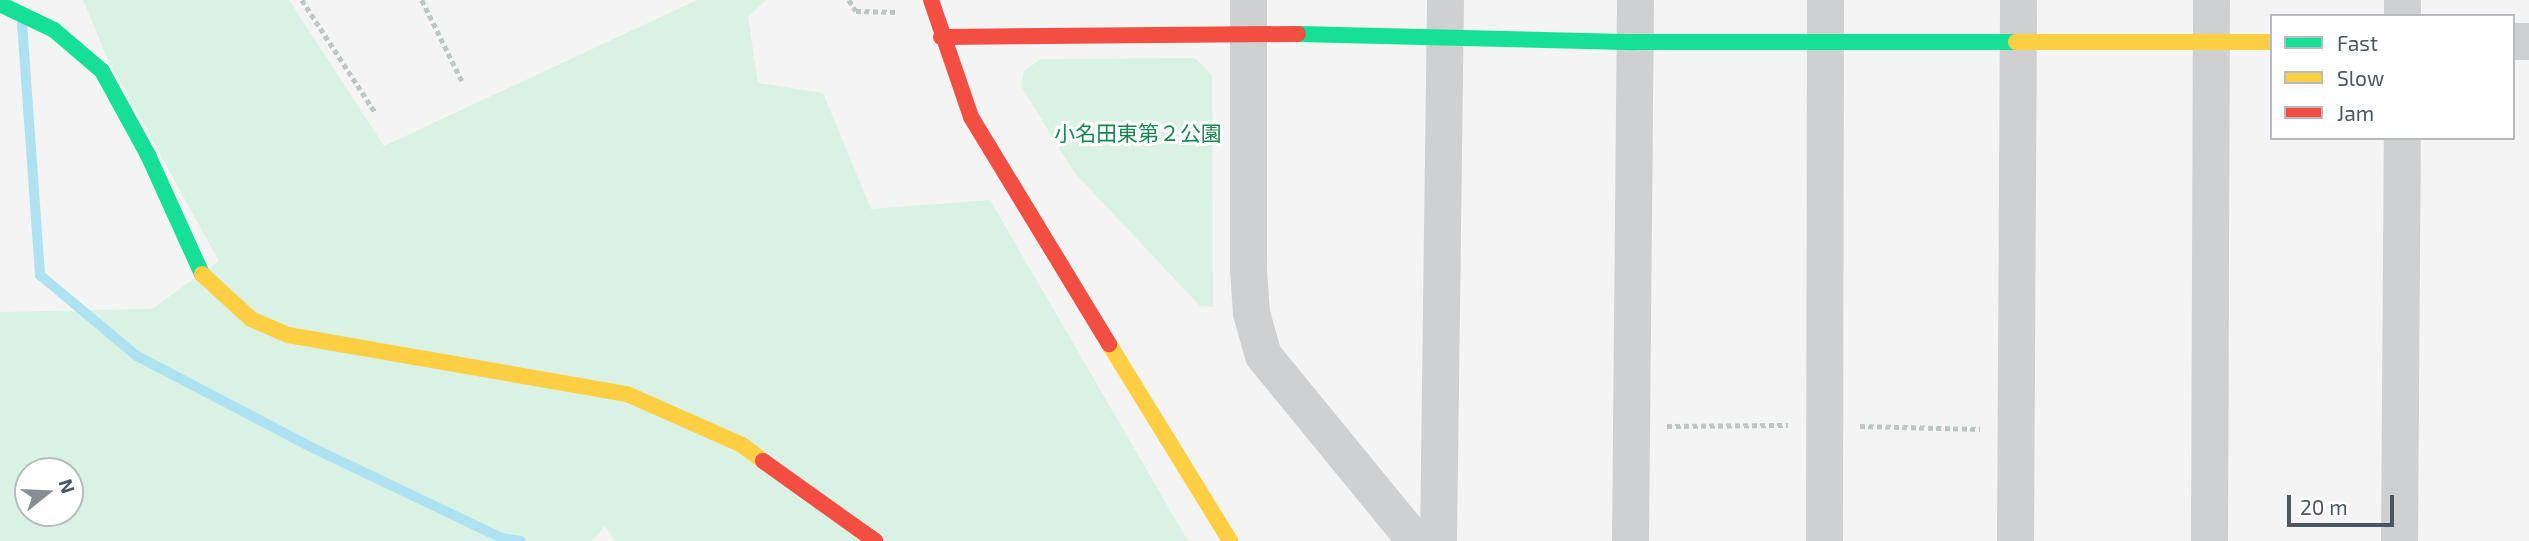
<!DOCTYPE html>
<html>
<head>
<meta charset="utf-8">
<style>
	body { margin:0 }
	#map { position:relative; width:2529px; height:541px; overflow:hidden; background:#f4f4f4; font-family:"Exo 2","Noto Sans JP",sans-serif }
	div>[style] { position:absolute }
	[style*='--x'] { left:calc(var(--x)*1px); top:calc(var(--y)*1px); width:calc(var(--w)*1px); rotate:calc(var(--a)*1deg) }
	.green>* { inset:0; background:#d9f2e3 }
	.stream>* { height:10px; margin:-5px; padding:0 5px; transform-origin:5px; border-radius:5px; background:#aee2f0 }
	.path>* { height:4.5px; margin-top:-2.25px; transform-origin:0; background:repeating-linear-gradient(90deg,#bcc7c4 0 5px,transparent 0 8.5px) }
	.street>* { height:37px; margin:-18.5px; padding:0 18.5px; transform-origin:18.5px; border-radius:18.5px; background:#ced0d2 }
	.fast>* { height:16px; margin:-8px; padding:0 8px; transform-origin:8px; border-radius:8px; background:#16e098 }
	.slow>* { height:16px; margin:-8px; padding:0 8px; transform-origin:8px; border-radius:8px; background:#ffcf43 }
	.jam>* { height:16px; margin:-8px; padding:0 8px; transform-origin:8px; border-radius:8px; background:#f24e42 }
	span { translate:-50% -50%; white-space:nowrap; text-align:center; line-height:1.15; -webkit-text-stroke:6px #fff; paint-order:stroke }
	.park-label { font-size:21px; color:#17864f }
	.legend { position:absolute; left:2270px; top:14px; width:245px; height:126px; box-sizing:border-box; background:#fff; border:2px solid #b7bbc0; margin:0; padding:9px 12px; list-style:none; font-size:21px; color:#4a5661 }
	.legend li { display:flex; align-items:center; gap:14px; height:35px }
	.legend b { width:35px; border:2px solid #b7bbc0 }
	.north { position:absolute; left:14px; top:457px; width:70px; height:70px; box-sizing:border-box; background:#fff; border:2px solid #b7bbc0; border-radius:50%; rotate:72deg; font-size:19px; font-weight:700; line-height:28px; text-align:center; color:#4a5661 }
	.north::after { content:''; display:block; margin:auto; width:24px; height:32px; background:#868d94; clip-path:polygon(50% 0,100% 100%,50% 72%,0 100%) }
	.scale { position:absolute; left:2287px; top:495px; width:107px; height:32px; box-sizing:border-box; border:4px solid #4a5661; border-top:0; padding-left:9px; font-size:21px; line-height:24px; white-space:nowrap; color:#4a5661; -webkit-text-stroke:5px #fff; paint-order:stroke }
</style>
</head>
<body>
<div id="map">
	<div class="green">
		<i style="clip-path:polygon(evenodd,83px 0,289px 0,384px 146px,697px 0,766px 0,748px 17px,758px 83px,823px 93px,871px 209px,990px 200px,1188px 541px,615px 541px,605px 526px,592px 541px,0 541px,0 312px,152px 309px,219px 261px,109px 62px,83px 0,28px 471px,70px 471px,70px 513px,28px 513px,28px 471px)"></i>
		<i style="clip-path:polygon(1195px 58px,1212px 75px,1213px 307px,1200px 306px,1074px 172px,1021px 86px,1024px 71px,1041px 59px)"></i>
	</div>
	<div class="stream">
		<i style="--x:22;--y:23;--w:253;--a:85.9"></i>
		<i style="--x:40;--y:275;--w:126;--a:39.9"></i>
		<i style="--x:137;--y:356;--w:199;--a:27.6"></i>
		<i style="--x:313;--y:448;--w:209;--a:25.5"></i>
		<i style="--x:502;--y:538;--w:19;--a:9"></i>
	</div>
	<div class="path">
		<i style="--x:302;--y:0;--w:134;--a:56.9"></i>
		<i style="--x:422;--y:0;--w:93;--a:63.7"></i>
		<i style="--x:849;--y:0;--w:13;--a:58"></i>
		<i style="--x:856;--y:11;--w:41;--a:1.4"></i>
		<i style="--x:1667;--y:426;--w:121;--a:-0.5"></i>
		<i style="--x:1860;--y:426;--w:120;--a:1.4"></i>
	</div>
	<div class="street">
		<i style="--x:1248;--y:0;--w:269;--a:90"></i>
		<i style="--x:1248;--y:269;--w:44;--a:86.1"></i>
		<i style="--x:1251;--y:313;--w:44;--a:74.1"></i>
		<i style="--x:1263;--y:355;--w:240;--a:50.7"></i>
		<i style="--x:2402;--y:16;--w:16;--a:-90"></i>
		<i style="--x:2513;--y:41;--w:16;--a:0"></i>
		<i style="--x:1438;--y:541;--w:541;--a:-89.26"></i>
		<i style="--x:1630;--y:541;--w:541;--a:-89.47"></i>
		<i style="--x:1824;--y:541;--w:541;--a:-89.89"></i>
		<i style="--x:2015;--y:541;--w:541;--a:-89.68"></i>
		<i style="--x:2209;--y:541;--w:541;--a:-89.79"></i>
		<i style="--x:2399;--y:541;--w:403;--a:-89.6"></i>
	</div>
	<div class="fast">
		<i style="--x:0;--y:4;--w:60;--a:25.7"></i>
		<i style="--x:54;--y:30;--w:63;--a:40.5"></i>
		<i style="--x:102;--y:71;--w:96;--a:61.3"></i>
		<i style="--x:148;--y:155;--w:131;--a:65.6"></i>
		<i style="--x:1298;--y:34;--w:337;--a:1.4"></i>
		<i style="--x:1635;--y:42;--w:381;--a:0"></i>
	</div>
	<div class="slow">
		<i style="--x:2016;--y:42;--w:256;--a:0"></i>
		<i style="--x:202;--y:274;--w:67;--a:42.6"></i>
		<i style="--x:251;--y:319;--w:40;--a:23.4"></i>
		<i style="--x:288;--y:335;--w:344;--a:9.9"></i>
		<i style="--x:627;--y:394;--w:126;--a:23.9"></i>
		<i style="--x:742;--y:445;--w:26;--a:37"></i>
		<i style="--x:1109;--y:344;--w:231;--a:58.4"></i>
	</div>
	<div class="jam">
		<i style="--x:931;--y:0;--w:124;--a:71.1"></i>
		<i style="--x:971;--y:117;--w:266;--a:58.7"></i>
		<i style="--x:941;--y:37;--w:357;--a:-0.5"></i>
		<i style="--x:763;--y:461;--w:138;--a:35.5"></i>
	</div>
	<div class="park-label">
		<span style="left:1138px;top:133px">小名田東第２公園</span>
	</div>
	<ul class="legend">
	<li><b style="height:9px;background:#16e098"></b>Fast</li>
	<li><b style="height:9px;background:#ffcf43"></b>Slow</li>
	<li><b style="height:9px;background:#f24e42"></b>Jam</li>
	</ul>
	<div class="north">N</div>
	<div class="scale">20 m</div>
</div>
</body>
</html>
